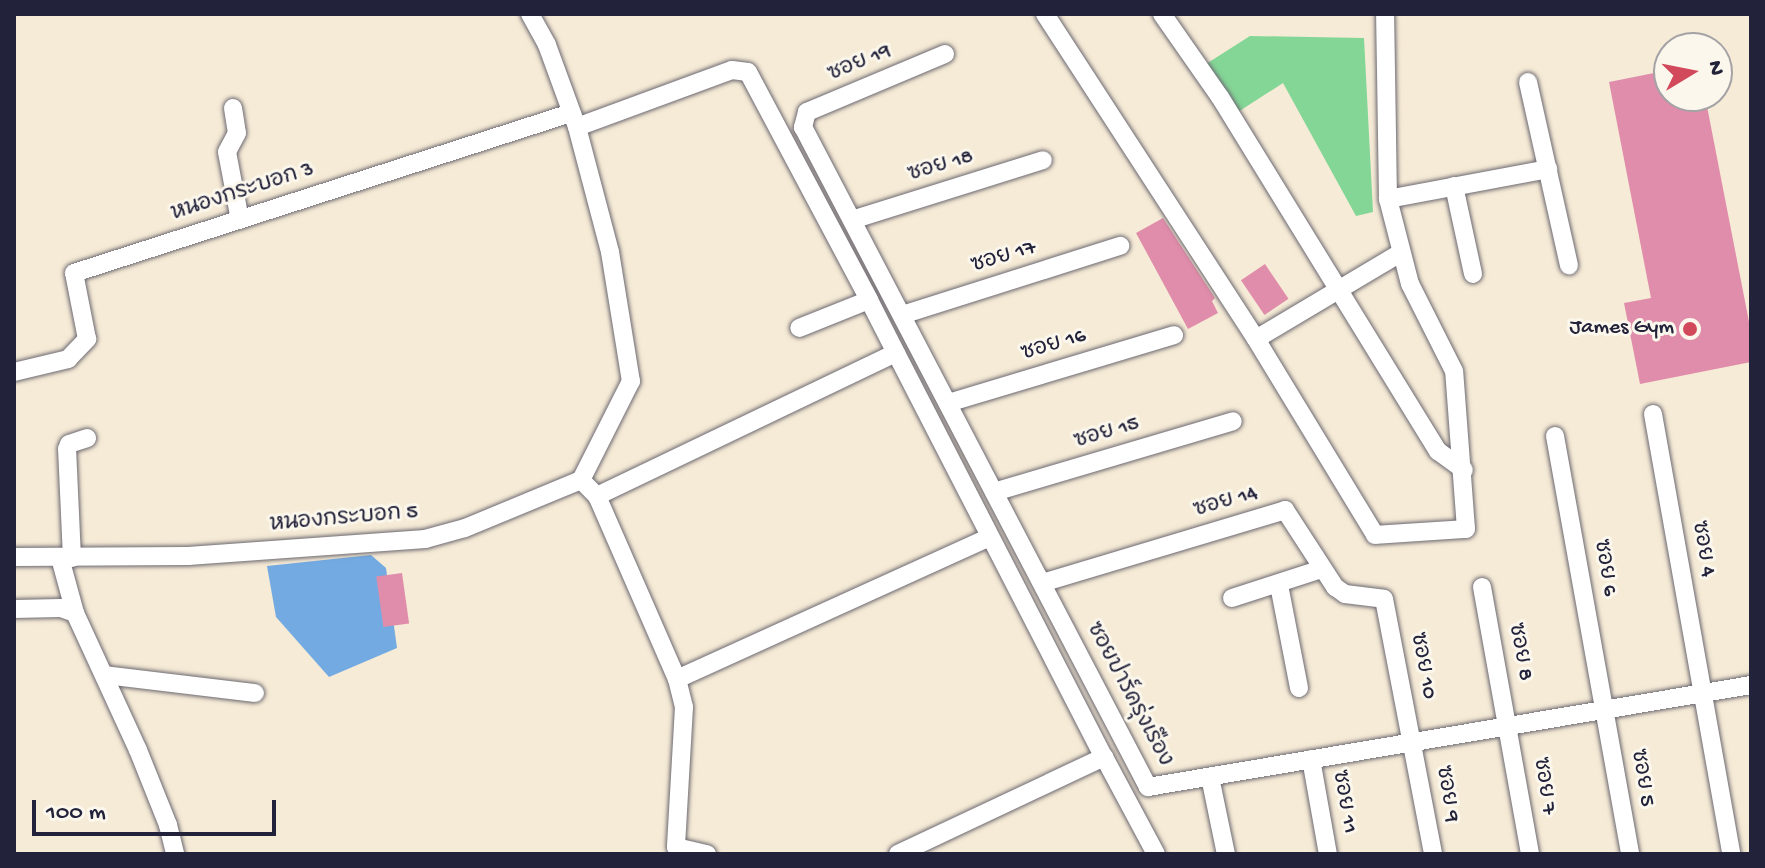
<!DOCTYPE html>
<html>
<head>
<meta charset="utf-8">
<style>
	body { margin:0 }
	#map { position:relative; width:1765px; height:868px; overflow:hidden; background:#f6ebd6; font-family:"Gochi Hand","Playpen Sans Thai",sans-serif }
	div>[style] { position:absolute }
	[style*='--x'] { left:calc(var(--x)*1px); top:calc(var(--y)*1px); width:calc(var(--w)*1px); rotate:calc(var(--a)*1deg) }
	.green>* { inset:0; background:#84d697 }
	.water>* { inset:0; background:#73aae2 }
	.building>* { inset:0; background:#e08dab; transform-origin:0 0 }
	.roads { filter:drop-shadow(0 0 2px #6c6871) drop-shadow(0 0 2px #6c6871) }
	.minor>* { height:18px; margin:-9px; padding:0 9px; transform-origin:9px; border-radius:9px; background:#fff }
	.dots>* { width:22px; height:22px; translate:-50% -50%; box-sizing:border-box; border:4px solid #fbf7ec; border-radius:50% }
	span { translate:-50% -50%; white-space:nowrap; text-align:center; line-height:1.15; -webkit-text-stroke:6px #fbf7ec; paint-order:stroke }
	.street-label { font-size:22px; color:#22223b }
	.poi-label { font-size:22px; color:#22223b }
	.right { translate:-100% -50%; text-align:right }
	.frame { position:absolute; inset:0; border:16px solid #22223b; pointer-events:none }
	.north { position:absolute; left:1653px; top:32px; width:80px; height:80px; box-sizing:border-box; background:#fbf7ec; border:2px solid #a4a2a5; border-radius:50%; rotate:80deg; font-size:22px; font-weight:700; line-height:32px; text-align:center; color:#22223b }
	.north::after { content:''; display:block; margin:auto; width:28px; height:36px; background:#d1495b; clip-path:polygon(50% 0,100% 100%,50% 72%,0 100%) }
	.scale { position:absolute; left:32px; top:800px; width:244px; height:36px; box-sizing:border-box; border:4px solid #22223b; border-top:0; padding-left:10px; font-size:24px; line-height:28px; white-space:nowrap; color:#22223b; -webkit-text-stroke:6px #fbf7ec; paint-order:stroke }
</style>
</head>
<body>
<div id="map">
	<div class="green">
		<i style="clip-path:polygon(1250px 36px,1364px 38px,1373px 212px,1356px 216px,1283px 83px,1238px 112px,1206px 64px)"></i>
	</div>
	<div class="water">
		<i style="clip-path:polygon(371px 555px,386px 568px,397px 648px,329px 677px,276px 617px,267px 566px)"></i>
	</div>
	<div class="building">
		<i style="clip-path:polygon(1669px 70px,1669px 96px,1705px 96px,1751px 332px,1751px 362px,1640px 384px,1624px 303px,1651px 298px,1609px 82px)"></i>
		<i style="clip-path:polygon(1163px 218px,1215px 298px,1212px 301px,1218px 313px,1188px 329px,1136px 233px)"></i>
		<i style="left:1265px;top:264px;width:42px;height:29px;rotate:56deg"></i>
		<i style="left:402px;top:573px;width:51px;height:26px;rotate:82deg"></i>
	</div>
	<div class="roads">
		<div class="minor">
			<i style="--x:530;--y:14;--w:35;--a:61"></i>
			<i style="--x:547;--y:45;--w:87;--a:69.9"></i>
			<i style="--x:577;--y:127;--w:129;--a:75.2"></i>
			<i style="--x:610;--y:252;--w:131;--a:80.8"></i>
			<i style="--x:631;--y:381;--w:111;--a:116.8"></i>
			<i style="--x:1045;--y:14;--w:387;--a:57"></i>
			<i style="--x:1256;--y:339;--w:229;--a:58.7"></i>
			<i style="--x:1375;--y:535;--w:91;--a:-3.8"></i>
			<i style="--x:1466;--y:529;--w:158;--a:-94.3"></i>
			<i style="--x:1454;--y:371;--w:97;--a:-116.8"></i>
			<i style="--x:1410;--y:284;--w:88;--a:-104.5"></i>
			<i style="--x:1388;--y:199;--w:185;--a:-90.9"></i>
			<i style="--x:1162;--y:14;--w:101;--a:55.1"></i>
			<i style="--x:1220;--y:97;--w:416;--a:58.4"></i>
			<i style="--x:1438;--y:451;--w:32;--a:36"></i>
			<i style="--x:945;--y:54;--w:150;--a:157.2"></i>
			<i style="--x:807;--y:112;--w:16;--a:105"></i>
			<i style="--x:803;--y:127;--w:745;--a:62.4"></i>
			<i style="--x:1148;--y:787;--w:612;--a:-9.6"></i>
			<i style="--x:1528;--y:82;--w:188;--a:77.4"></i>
			<i style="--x:233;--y:108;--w:25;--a:81"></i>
			<i style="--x:237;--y:133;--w:21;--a:118"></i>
			<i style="--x:227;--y:152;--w:69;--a:79.2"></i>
			<i style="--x:577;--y:127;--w:165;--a:-20.2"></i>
			<i style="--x:732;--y:70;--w:16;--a:7"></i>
			<i style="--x:748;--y:72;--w:258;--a:62"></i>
			<i style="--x:869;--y:300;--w:75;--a:158.2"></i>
			<i style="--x:1454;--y:186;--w:90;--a:77.8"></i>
			<i style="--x:1388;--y:199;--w:163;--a:-10.6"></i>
			<i style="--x:852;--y:220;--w:200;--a:-17.4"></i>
			<i style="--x:902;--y:315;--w:229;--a:-17.6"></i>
			<i style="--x:1256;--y:339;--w:168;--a:-30.8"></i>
			<i style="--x:896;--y:353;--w:454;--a:62.8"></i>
			<i style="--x:14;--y:372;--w:56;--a:-13.5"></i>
			<i style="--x:68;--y:359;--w:28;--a:-46"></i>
			<i style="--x:87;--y:339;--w:67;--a:-101.1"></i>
			<i style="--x:74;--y:273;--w:522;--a:-17.85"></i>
			<i style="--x:948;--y:403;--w:236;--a:-16.7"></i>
			<i style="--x:1653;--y:414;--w:447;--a:79.9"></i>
			<i style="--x:1555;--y:436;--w:425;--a:79.8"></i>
			<i style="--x:581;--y:480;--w:23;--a:45"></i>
			<i style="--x:597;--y:496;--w:200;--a:66.4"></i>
			<i style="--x:677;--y:679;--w:29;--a:76"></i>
			<i style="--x:684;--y:707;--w:140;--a:93.3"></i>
			<i style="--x:676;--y:847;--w:32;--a:13"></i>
			<i style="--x:994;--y:492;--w:249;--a:-16.5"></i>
			<i style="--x:597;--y:496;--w:331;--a:-25.6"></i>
			<i style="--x:896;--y:353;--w:59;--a:-117"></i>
			<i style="--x:14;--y:557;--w:174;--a:-0.3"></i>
			<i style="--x:188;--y:556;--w:238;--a:-4.1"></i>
			<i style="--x:425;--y:539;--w:41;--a:-15.4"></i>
			<i style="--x:465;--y:528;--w:126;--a:-22.5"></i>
			<i style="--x:60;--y:558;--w:57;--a:74.7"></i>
			<i style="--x:75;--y:613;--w:151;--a:65.3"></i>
			<i style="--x:138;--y:750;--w:81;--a:68.2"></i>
			<i style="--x:168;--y:825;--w:30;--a:76"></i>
			<i style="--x:72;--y:558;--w:109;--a:-92.6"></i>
			<i style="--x:67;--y:449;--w:5;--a:-68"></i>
			<i style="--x:69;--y:444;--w:19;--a:-18"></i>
			<i style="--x:1042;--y:583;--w:254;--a:-16.7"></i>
			<i style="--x:1285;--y:510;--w:92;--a:57"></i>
			<i style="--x:1335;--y:587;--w:12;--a:35"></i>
			<i style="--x:1345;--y:594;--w:39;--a:7"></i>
			<i style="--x:1384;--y:599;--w:260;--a:79.1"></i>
			<i style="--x:1279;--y:585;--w:105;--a:79"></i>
			<i style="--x:1482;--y:587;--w:271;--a:79.8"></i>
			<i style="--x:1232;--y:598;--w:95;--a:-17.9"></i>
			<i style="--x:14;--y:609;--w:47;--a:-1.2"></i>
			<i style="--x:61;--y:608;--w:15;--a:20"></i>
			<i style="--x:104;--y:675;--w:152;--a:6.8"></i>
			<i style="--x:677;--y:679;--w:341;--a:-24.4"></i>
			<i style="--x:1311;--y:759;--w:97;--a:79.9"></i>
			<i style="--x:1210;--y:777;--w:79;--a:78.3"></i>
			<i style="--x:898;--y:854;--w:228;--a:-25.2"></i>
			<i style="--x:1104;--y:757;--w:110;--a:61.8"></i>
		</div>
	</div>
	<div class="dots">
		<i style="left:1690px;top:329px;background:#d1495b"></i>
	</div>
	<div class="street-label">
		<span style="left:860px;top:64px;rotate:-23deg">ซอย 19</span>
		<span style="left:941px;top:167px;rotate:-17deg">ซอย 18</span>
		<span style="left:243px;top:193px;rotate:-18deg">หนองกระบอก 3</span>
		<span style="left:1004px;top:258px;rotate:-17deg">ซอย 17</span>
		<span style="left:1054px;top:346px;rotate:-17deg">ซอย 16</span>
		<span style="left:1107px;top:434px;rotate:-17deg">ซอย 15</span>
		<span style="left:1226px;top:503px;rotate:-17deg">ซอย 14</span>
		<span style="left:344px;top:520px;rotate:-5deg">หนองกระบอก 5</span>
		<span style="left:1702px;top:549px;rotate:80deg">ซอย 4</span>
		<span style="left:1604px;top:568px;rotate:80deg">ซอย 6</span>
		<span style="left:1519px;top:652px;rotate:79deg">ซอย 8</span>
		<span style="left:1422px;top:666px;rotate:79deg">ซอย 10</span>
		<span style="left:1128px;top:695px;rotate:62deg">ซอยปาร์ครุ่งเรือง</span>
		<span style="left:1641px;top:778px;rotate:80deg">ซอย 5</span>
		<span style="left:1543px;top:786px;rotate:81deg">ซอย 7</span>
		<span style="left:1446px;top:794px;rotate:80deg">ซอย 9</span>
		<span style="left:1343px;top:802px;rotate:80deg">ซอย 11</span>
	</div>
	<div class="poi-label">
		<span class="right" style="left:1674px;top:329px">James Gym</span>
	</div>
	<div class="frame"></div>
	<div class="north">N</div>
	<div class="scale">100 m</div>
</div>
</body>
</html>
